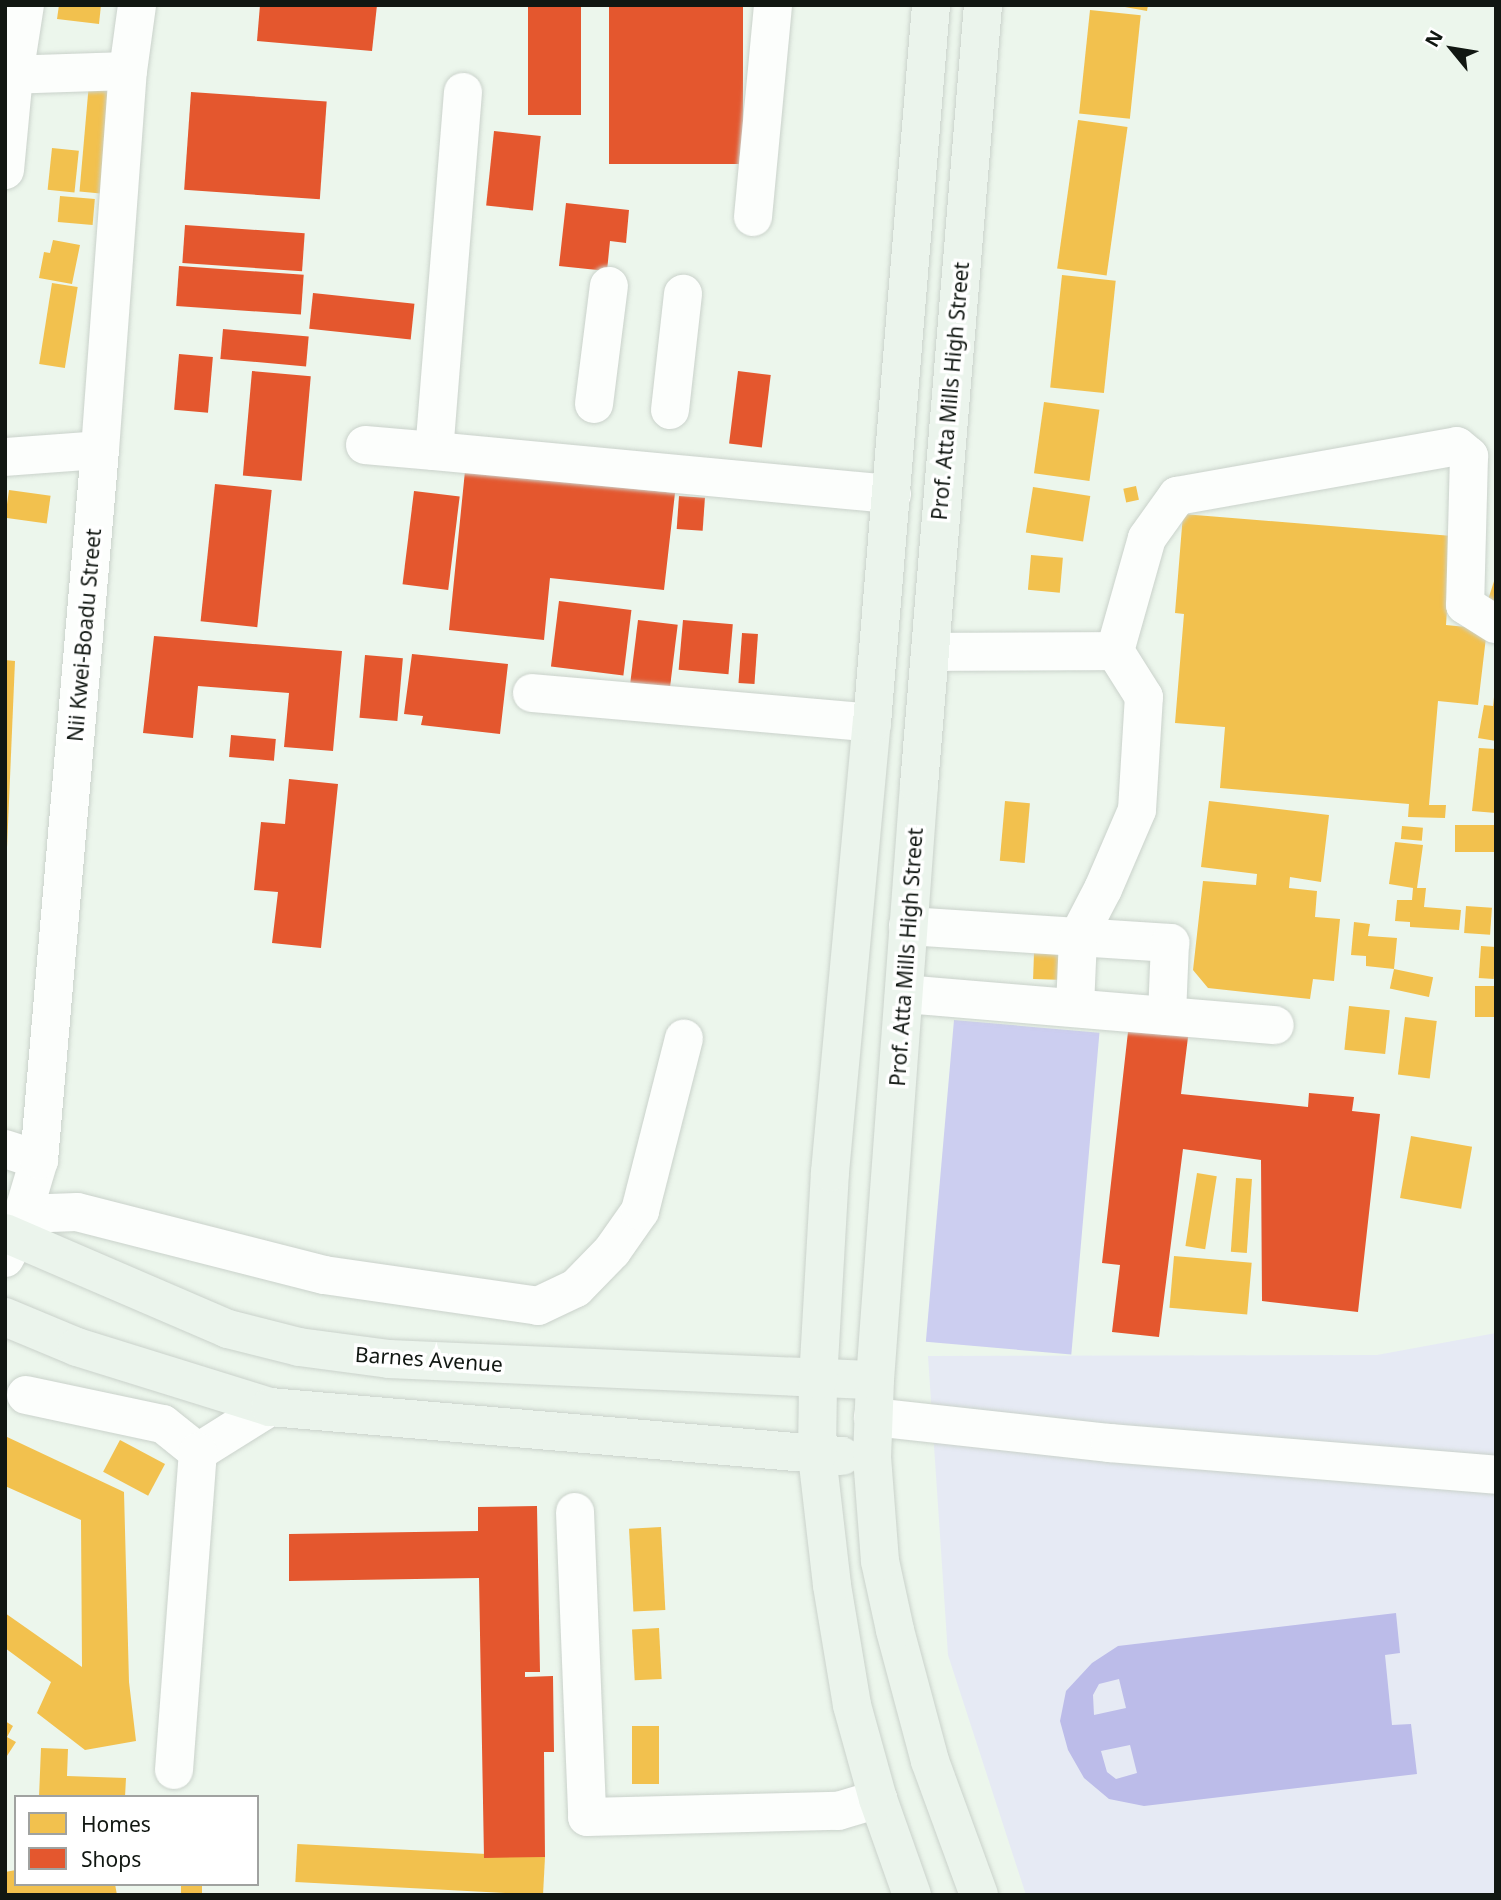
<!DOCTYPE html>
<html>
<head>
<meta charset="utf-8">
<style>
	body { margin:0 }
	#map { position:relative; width:1501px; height:1900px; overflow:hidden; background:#ecf6ec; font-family:"Noto Sans",sans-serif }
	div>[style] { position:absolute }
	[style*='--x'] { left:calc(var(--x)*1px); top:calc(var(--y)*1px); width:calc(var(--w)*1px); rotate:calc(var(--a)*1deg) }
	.green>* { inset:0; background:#e6eaf4 }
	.forest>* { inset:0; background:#cccef0; transform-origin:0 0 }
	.water>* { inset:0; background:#bcbce9 }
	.homes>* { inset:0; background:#f2c14e; transform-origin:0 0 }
	.shops>* { inset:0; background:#e4572e; transform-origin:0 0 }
	.roads { filter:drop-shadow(0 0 2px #cad2cb) drop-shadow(0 0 2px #cad2cb) }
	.minor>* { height:38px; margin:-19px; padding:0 19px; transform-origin:19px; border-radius:19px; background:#fcfefc }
	.major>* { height:38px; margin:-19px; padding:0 19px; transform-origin:19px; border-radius:19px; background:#ebf4ec }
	span { translate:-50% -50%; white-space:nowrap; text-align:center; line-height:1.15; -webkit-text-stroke:7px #fff; paint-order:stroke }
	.street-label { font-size:21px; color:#111712 }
	.frame { position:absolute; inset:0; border:7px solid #111712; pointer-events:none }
	.legend { position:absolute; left:14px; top:1795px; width:245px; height:91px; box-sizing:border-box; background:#fff; border:2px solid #a0a2a0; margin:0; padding:9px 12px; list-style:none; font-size:21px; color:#111712 }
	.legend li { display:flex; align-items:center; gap:14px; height:35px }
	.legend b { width:35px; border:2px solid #a0a2a0 }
	.north { position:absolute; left:1417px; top:14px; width:70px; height:70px; -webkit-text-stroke:5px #fff; paint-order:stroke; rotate:300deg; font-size:19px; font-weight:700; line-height:28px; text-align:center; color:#111712 }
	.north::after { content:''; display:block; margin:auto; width:24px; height:32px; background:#111712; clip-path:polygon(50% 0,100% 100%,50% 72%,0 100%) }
</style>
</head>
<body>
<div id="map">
	<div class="green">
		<i style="clip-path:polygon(1496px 1333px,1496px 1895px,1026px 1895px,948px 1655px,928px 1356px,1377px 1355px)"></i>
	</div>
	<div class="forest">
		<i style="left:954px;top:1020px;width:146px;height:323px;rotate:5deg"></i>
	</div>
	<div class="water">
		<i style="clip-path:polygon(evenodd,1396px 1613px,1400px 1653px,1385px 1655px,1392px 1725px,1411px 1724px,1417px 1774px,1144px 1806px,1109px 1799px,1084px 1778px,1068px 1750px,1060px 1721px,1066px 1691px,1092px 1663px,1118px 1646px,1396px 1613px,1119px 1679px,1126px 1708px,1094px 1715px,1093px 1695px,1099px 1684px,1119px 1679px,1396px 1613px,1130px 1745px,1137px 1773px,1116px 1779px,1107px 1772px,1101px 1751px,1130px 1745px)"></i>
	</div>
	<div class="homes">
		<i style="clip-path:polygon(59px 5px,101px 5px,99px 24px,57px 19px)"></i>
		<i style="clip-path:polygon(1114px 5px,1148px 5px,1147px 11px)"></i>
		<i style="left:1090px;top:10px;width:51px;height:104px;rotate:6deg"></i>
		<i style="left:89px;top:83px;width:21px;height:109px;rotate:5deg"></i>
		<i style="left:1078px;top:120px;width:50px;height:150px;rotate:8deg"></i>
		<i style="left:52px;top:148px;width:27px;height:42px;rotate:6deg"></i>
		<i style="left:60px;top:196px;width:35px;height:26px;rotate:5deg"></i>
		<i style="clip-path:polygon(53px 240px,80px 245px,72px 284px,39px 278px,44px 252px,50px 253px)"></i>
		<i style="left:1062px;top:275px;width:54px;height:113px;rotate:6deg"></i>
		<i style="left:52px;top:283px;width:26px;height:82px;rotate:9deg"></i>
		<i style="left:1044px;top:402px;width:56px;height:72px;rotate:8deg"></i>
		<i style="left:1136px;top:486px;width:14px;height:13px;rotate:78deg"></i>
		<i style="left:1033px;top:487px;width:58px;height:46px;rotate:9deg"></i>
		<i style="left:9px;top:490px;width:42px;height:28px;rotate:8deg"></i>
		<i style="clip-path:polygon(1183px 514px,1452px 536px,1446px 625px,1487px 629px,1478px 705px,1438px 701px,1429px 805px,1446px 805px,1445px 818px,1408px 817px,1409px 804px,1220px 788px,1225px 727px,1175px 723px,1184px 614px,1175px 613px)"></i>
		<i style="left:1031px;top:555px;width:32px;height:35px;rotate:5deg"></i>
		<i style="clip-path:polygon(1495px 578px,1496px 578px,1496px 603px,1488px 600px)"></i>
		<i style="clip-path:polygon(5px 660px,15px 661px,7px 848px,5px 848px)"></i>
		<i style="clip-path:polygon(1494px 697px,1496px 741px,1478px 738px,1484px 705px,1493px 706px)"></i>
		<i style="clip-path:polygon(1479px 748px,1496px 749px,1496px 813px,1472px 811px)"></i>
		<i style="left:1005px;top:801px;width:25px;height:60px;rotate:5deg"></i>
		<i style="clip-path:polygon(1209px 801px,1329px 815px,1321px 882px,1290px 877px,1289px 888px,1317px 891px,1315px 917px,1340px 919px,1334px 981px,1313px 979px,1310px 999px,1208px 988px,1193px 970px,1203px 881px,1256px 885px,1257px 874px,1201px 867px)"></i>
		<i style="left:1455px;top:825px;width:41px;height:27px"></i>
		<i style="left:1402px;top:826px;width:21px;height:13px;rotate:5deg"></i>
		<i style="clip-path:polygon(1395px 842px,1423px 845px,1417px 888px,1426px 888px,1424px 907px,1461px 910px,1459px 930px,1410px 927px,1410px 922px,1395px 921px,1397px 900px,1412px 900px,1413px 888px,1389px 884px)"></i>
		<i style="left:1466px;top:906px;width:26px;height:27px;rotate:4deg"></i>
		<i style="clip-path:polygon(1354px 922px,1370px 924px,1368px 936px,1397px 938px,1394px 969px,1366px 966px,1366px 956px,1351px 955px)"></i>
		<i style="left:1481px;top:946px;width:15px;height:32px;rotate:4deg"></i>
		<i style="left:1034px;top:953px;width:32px;height:26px;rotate:2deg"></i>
		<i style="left:1394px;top:969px;width:40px;height:20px;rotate:12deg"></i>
		<i style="left:1475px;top:986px;width:21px;height:31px"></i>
		<i style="left:1349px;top:1006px;width:41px;height:44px;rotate:6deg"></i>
		<i style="left:1405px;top:1017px;width:32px;height:58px;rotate:7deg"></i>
		<i style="left:1411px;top:1136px;width:62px;height:63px;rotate:10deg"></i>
		<i style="left:1197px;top:1173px;width:20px;height:74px;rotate:9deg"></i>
		<i style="left:1236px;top:1178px;width:16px;height:74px;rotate:4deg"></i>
		<i style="left:1174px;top:1256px;width:78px;height:52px;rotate:5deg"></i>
		<i style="clip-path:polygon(5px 1436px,124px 1492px,129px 1682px,136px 1741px,85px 1750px,37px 1713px,51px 1682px,5px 1648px,5px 1613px,82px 1667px,81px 1520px,5px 1486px)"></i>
		<i style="left:120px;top:1440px;width:51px;height:36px;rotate:28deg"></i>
		<i style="left:661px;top:1527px;width:83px;height:32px;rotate:87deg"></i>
		<i style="left:659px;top:1628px;width:51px;height:27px;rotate:87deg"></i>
		<i style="clip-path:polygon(5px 1721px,13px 1726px,7px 1737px,16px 1742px,5px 1759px)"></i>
		<i style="left:632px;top:1726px;width:27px;height:58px"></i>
		<i style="clip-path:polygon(41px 1748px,68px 1749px,67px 1776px,126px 1778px,125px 1797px,39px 1797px)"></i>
		<i style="left:545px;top:1857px;width:38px;height:248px;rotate:93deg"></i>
		<i style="clip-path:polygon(16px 1870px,16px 1884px,115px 1884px,117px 1895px,5px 1895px,5px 1872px)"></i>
		<i style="left:181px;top:1884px;width:21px;height:11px"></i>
	</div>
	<div class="shops">
		<i style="clip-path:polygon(260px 5px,377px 5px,372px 51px,257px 41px)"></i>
		<i style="left:528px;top:5px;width:53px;height:110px"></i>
		<i style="left:609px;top:5px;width:134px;height:159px"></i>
		<i style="left:191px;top:92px;width:136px;height:98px;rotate:4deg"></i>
		<i style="left:494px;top:131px;width:47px;height:75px;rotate:6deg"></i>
		<i style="clip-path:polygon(566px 203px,629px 210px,626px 243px,610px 241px,607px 271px,559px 266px)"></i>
		<i style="left:185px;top:225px;width:120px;height:38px;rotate:4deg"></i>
		<i style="left:179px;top:266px;width:125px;height:40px;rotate:4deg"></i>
		<i style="left:313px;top:293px;width:102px;height:36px;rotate:6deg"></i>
		<i style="left:223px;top:329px;width:86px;height:30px;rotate:5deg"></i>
		<i style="left:179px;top:354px;width:34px;height:56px;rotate:5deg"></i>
		<i style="left:252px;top:371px;width:59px;height:105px;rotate:5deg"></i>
		<i style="left:738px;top:371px;width:33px;height:73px;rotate:7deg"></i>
		<i style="clip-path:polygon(465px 471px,675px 493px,664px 590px,550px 578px,544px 640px,449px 630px)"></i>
		<i style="left:215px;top:484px;width:57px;height:138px;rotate:6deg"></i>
		<i style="left:414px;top:491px;width:46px;height:94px;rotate:7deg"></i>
		<i style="left:679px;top:496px;width:26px;height:33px;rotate:4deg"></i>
		<i style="left:559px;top:601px;width:73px;height:66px;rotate:7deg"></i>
		<i style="left:638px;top:620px;width:40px;height:69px;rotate:7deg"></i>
		<i style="left:683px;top:620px;width:50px;height:50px;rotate:5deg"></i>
		<i style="left:742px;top:633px;width:16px;height:50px;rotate:4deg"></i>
		<i style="clip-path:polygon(154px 636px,342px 651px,333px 751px,284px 747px,289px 693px,198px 686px,193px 738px,143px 733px)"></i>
		<i style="clip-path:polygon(412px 654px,508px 664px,500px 734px,421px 725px,423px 716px,404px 714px)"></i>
		<i style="left:365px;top:655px;width:38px;height:63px;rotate:5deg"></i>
		<i style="left:231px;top:735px;width:45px;height:22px;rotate:5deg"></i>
		<i style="clip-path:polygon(289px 779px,338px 784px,321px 948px,272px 943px,278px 892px,254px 890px,261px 822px,285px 824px)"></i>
		<i style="clip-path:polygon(1129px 1023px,1189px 1029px,1181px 1094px,1308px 1107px,1309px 1093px,1354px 1097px,1352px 1111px,1380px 1114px,1358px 1312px,1262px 1301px,1261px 1160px,1183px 1149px,1159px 1337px,1112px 1332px,1120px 1265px,1102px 1263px)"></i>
		<i style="clip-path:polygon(537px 1506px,540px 1672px,525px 1672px,525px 1677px,553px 1676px,554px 1752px,544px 1752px,545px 1857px,484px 1858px,479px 1578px,289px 1581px,289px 1534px,478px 1531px,478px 1507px)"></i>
	</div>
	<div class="roads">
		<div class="minor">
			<i style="--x:5;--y:75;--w:123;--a:-1.9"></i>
			<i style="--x:463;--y:92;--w:360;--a:94.6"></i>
			<i style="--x:434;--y:451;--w:460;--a:5.4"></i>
			<i style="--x:5;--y:170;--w:95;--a:-84.6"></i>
			<i style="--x:14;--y:75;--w:71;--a:-81.1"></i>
			<i style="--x:753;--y:217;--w:213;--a:-84.6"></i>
			<i style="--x:594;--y:404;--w:119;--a:-82.8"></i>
			<i style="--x:670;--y:410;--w:117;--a:-83.6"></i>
			<i style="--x:365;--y:445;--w:69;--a:5"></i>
			<i style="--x:5;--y:457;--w:95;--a:-4.2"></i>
			<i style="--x:930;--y:652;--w:185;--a:-0.3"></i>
			<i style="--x:1115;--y:651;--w:117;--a:-74.2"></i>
			<i style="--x:1147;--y:538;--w:52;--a:-54.5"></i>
			<i style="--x:1177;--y:496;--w:284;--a:-10.1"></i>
			<i style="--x:1457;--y:446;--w:16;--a:40"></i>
			<i style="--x:1469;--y:456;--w:149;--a:91.5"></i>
			<i style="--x:1465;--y:605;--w:36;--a:32"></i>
			<i style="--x:532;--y:693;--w:341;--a:5"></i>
			<i style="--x:908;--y:926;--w:263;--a:3.7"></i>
			<i style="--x:1170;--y:943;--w:73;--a:92.4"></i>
			<i style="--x:904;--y:994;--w:372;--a:4.8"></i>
			<i style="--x:1075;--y:1007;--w:70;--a:-87.5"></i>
			<i style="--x:1078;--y:937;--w:54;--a:-62.5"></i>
			<i style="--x:1103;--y:889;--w:86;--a:-66.7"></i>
			<i style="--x:1137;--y:810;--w:113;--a:-86.5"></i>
			<i style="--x:1144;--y:697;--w:54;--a:-122.2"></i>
			<i style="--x:5;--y:1149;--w:36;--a:18"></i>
			<i style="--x:22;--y:1214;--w:55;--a:-2.1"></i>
			<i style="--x:77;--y:1212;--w:255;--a:14.3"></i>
			<i style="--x:324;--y:1275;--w:216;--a:8.2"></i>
			<i style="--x:538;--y:1306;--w:42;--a:-25.3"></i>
			<i style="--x:576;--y:1288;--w:52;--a:-45.8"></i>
			<i style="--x:612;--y:1251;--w:49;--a:-55"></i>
			<i style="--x:640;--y:1211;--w:178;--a:-75.7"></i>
			<i style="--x:5;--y:1258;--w:24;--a:-62"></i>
			<i style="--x:16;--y:1237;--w:80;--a:-73.4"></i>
			<i style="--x:39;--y:1160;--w:713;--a:-85.09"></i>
			<i style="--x:100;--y:450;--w:380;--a:-85.8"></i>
			<i style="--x:128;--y:71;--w:67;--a:-82.2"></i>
			<i style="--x:26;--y:1395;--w:140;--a:12"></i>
			<i style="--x:163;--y:1424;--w:45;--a:38.7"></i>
			<i style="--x:198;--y:1452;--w:85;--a:-32"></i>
			<i style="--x:873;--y:1417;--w:238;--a:6.3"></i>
			<i style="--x:1110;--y:1443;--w:387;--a:4.7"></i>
			<i style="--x:575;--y:1512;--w:305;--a:87.7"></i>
			<i style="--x:587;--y:1817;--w:251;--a:-1.4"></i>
			<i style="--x:838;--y:1811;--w:42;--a:-16.7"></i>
			<i style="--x:174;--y:1770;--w:319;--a:-85.7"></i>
		</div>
		<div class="major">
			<i style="--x:5;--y:1233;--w:243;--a:23.3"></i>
			<i style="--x:228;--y:1329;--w:73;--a:14.2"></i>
			<i style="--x:299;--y:1347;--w:91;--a:7.6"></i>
			<i style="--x:389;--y:1359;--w:486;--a:2.5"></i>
			<i style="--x:5;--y:1317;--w:78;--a:22.6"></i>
			<i style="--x:77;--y:1347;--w:202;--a:17.3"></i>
			<i style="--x:270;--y:1407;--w:574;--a:4.9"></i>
			<i style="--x:912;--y:1895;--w:102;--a:-109.5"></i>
			<i style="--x:878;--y:1799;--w:98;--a:-105.5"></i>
			<i style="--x:852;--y:1705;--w:122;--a:-99.5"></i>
			<i style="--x:832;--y:1585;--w:131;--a:-96.6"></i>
			<i style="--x:817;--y:1455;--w:75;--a:-89.2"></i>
			<i style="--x:818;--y:1380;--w:208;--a:-86.7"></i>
			<i style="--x:830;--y:1172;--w:451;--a:-84.7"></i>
			<i style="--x:872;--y:723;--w:720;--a:-85.3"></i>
			<i style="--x:979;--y:1895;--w:143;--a:-110.1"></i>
			<i style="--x:930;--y:1761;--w:136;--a:-105"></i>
			<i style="--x:895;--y:1630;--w:71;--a:-102.3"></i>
			<i style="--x:880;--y:1561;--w:103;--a:-94.4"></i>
			<i style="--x:872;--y:1458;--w:78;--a:-87.8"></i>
			<i style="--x:875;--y:1380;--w:597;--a:-85.77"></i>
			<i style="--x:919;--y:785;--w:783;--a:-85.31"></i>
		</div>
	</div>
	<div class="street-label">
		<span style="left:950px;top:391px;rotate:-85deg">Prof. Atta Mills High Street</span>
		<span style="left:84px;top:635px;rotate:-85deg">Nii Kwei-Boadu Street</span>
		<span style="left:906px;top:957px;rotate:-86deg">Prof. Atta Mills High Street</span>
		<span style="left:429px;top:1359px;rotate:4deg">Barnes Avenue</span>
	</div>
	<div class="frame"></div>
	<ul class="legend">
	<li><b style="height:19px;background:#f2c14e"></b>Homes</li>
	<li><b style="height:19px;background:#e4572e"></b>Shops</li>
	</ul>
	<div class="north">N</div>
</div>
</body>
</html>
